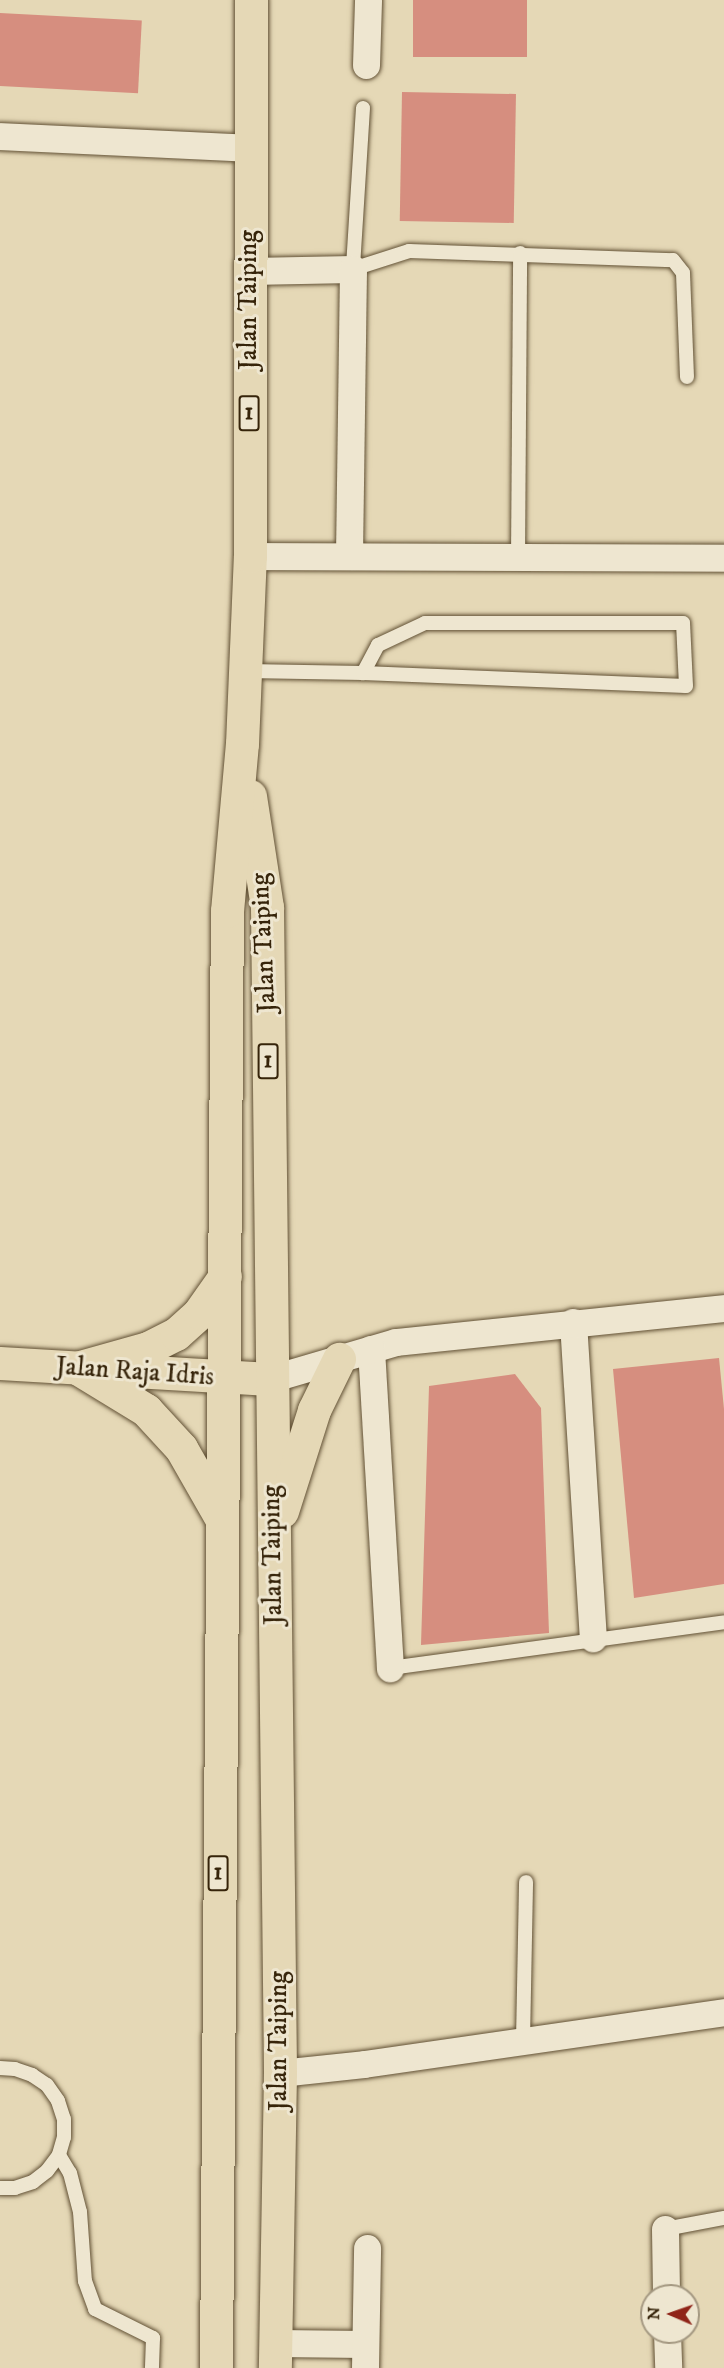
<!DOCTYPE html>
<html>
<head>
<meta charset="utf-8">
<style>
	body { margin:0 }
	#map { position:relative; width:724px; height:2368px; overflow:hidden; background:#e5d8b6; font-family:"IM FELL DW Pica",serif }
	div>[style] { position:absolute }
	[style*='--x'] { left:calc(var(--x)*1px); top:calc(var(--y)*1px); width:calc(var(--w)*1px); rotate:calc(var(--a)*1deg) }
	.building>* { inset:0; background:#d68e7f; transform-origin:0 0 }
	.roads { filter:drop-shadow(0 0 2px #625135) drop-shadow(0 0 2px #625135) }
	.lane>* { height:14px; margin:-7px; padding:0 7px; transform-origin:7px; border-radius:7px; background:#eee6d0 }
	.street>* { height:27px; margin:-13.5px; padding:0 13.5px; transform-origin:13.5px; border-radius:13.5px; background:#eee6d0 }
	.primary>* { height:33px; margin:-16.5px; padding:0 16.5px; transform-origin:16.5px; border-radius:16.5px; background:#e5d8b6 }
	.highway>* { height:33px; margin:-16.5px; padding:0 16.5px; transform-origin:16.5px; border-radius:16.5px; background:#e5d8b6 }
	span { translate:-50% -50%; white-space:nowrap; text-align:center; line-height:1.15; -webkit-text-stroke:6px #eee6d0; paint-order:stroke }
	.shield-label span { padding:2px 4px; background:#eee6d0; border:2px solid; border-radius:4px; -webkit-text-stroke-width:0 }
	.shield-label { font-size:24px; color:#36240a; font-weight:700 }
	.street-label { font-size:26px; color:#36240a }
	.north { position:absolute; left:640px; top:2284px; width:60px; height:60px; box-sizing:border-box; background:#eee6d0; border:2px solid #a49881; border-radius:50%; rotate:272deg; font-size:16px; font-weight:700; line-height:24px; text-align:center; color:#36240a }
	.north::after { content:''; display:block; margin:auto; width:21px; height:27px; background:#8f2418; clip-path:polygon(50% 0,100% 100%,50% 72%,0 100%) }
</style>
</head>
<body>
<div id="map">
	<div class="building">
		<i style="left:413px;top:0;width:114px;height:57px"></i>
		<i style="left:0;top:13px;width:142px;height:73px;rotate:3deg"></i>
		<i style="left:402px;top:92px;width:114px;height:129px;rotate:1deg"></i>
		<i style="clip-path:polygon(719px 1358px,724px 1409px,724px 1584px,634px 1598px,613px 1369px)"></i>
		<i style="clip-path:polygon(515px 1374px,541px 1408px,549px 1633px,421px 1645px,429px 1386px)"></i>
	</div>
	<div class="roads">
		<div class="lane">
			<i style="--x:363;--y:108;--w:161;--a:93.6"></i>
			<i style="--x:353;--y:269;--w:59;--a:-17.8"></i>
			<i style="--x:409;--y:251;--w:264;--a:2"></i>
			<i style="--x:673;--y:260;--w:16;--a:52"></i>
			<i style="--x:683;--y:273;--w:104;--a:87.8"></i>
			<i style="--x:518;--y:559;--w:306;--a:-89.6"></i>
			<i style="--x:246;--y:671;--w:117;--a:1"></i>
			<i style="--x:363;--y:673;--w:323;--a:2.3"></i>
			<i style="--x:686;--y:686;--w:63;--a:-92.7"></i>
			<i style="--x:683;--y:623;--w:258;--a:180"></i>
			<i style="--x:425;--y:623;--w:52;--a:154.9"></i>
			<i style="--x:378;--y:645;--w:32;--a:118"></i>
			<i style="--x:390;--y:1668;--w:337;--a:-7.8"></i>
			<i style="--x:523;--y:2041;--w:159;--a:-88.9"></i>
			<i style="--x:0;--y:2068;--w:15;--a:4"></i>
			<i style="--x:15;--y:2069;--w:18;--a:19"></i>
			<i style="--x:32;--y:2075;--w:18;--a:34"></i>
			<i style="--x:47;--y:2085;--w:19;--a:55"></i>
			<i style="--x:58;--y:2101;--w:19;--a:72"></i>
			<i style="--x:64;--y:2119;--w:18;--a:90"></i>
			<i style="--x:64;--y:2137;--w:19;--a:106"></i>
			<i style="--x:59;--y:2155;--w:20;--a:127"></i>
			<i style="--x:47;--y:2171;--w:18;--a:142"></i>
			<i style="--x:33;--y:2182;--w:19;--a:162"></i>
			<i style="--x:15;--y:2188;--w:15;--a:180"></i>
			<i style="--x:59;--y:2155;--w:21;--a:59"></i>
			<i style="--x:70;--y:2173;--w:40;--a:75.6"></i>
			<i style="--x:80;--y:2212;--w:69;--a:85.9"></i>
			<i style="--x:85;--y:2281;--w:30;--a:70"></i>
			<i style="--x:95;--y:2309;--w:65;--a:26.6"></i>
			<i style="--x:153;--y:2338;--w:30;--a:92"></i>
			<i style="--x:665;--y:2229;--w:60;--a:-10.6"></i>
		</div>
		<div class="street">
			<i style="--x:366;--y:65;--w:65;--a:-88.2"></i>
			<i style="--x:0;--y:136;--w:250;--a:2.7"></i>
			<i style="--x:249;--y:271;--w:104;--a:-1.1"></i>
			<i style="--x:353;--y:269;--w:287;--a:90.8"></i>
			<i style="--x:250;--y:556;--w:474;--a:0.2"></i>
			<i style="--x:573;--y:1322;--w:317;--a:86.4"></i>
			<i style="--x:371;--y:1349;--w:320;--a:86.6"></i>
			<i style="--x:270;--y:1379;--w:131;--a:-16.4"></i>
			<i style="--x:396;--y:1342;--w:330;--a:-5.9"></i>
			<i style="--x:280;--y:2073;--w:84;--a:-6.1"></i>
			<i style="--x:364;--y:2064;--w:364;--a:-8.2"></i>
			<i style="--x:665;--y:2229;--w:67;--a:89.1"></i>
			<i style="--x:667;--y:2332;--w:36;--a:88"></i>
			<i style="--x:276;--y:2343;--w:89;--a:0.6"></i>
			<i style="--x:365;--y:2368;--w:120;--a:-89"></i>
		</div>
		<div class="primary">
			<i style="--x:0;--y:1363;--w:270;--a:3.4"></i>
		</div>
		<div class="highway">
			<i style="--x:250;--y:796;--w:112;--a:81.3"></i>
			<i style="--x:267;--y:907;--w:1166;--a:89.36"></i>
			<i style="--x:280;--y:2073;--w:295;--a:91"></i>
			<i style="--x:77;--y:1368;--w:81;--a:31.3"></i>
			<i style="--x:146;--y:1410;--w:52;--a:47.4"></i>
			<i style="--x:181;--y:1448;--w:81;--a:60.3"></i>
			<i style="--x:77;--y:1368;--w:74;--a:-15.7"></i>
			<i style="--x:148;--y:1348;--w:31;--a:-27"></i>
			<i style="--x:176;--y:1334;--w:31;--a:-42"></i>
			<i style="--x:199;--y:1313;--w:45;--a:-54.9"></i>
			<i style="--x:282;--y:1511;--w:106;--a:-72.4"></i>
			<i style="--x:314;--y:1410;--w:57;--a:-63.9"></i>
			<i style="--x:216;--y:2368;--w:1457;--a:-89.57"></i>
			<i style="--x:227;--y:911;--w:168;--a:-84.9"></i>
			<i style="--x:242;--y:744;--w:188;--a:-87.6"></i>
			<i style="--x:250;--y:556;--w:556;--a:-89.9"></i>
		</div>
	</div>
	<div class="shield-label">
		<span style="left:249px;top:413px">1</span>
		<span style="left:268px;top:1061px">1</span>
		<span style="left:218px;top:1873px">1</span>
	</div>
	<div class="street-label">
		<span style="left:249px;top:300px;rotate:-90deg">Jalan Taiping</span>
		<span style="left:264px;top:943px;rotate:-93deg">Jalan Taiping</span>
		<span style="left:135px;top:1372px;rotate:4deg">Jalan Raja Idris</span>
		<span style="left:273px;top:1555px;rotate:-91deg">Jalan Taiping</span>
		<span style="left:279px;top:2041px;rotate:-90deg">Jalan Taiping</span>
	</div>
	<div class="north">N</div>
</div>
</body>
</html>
